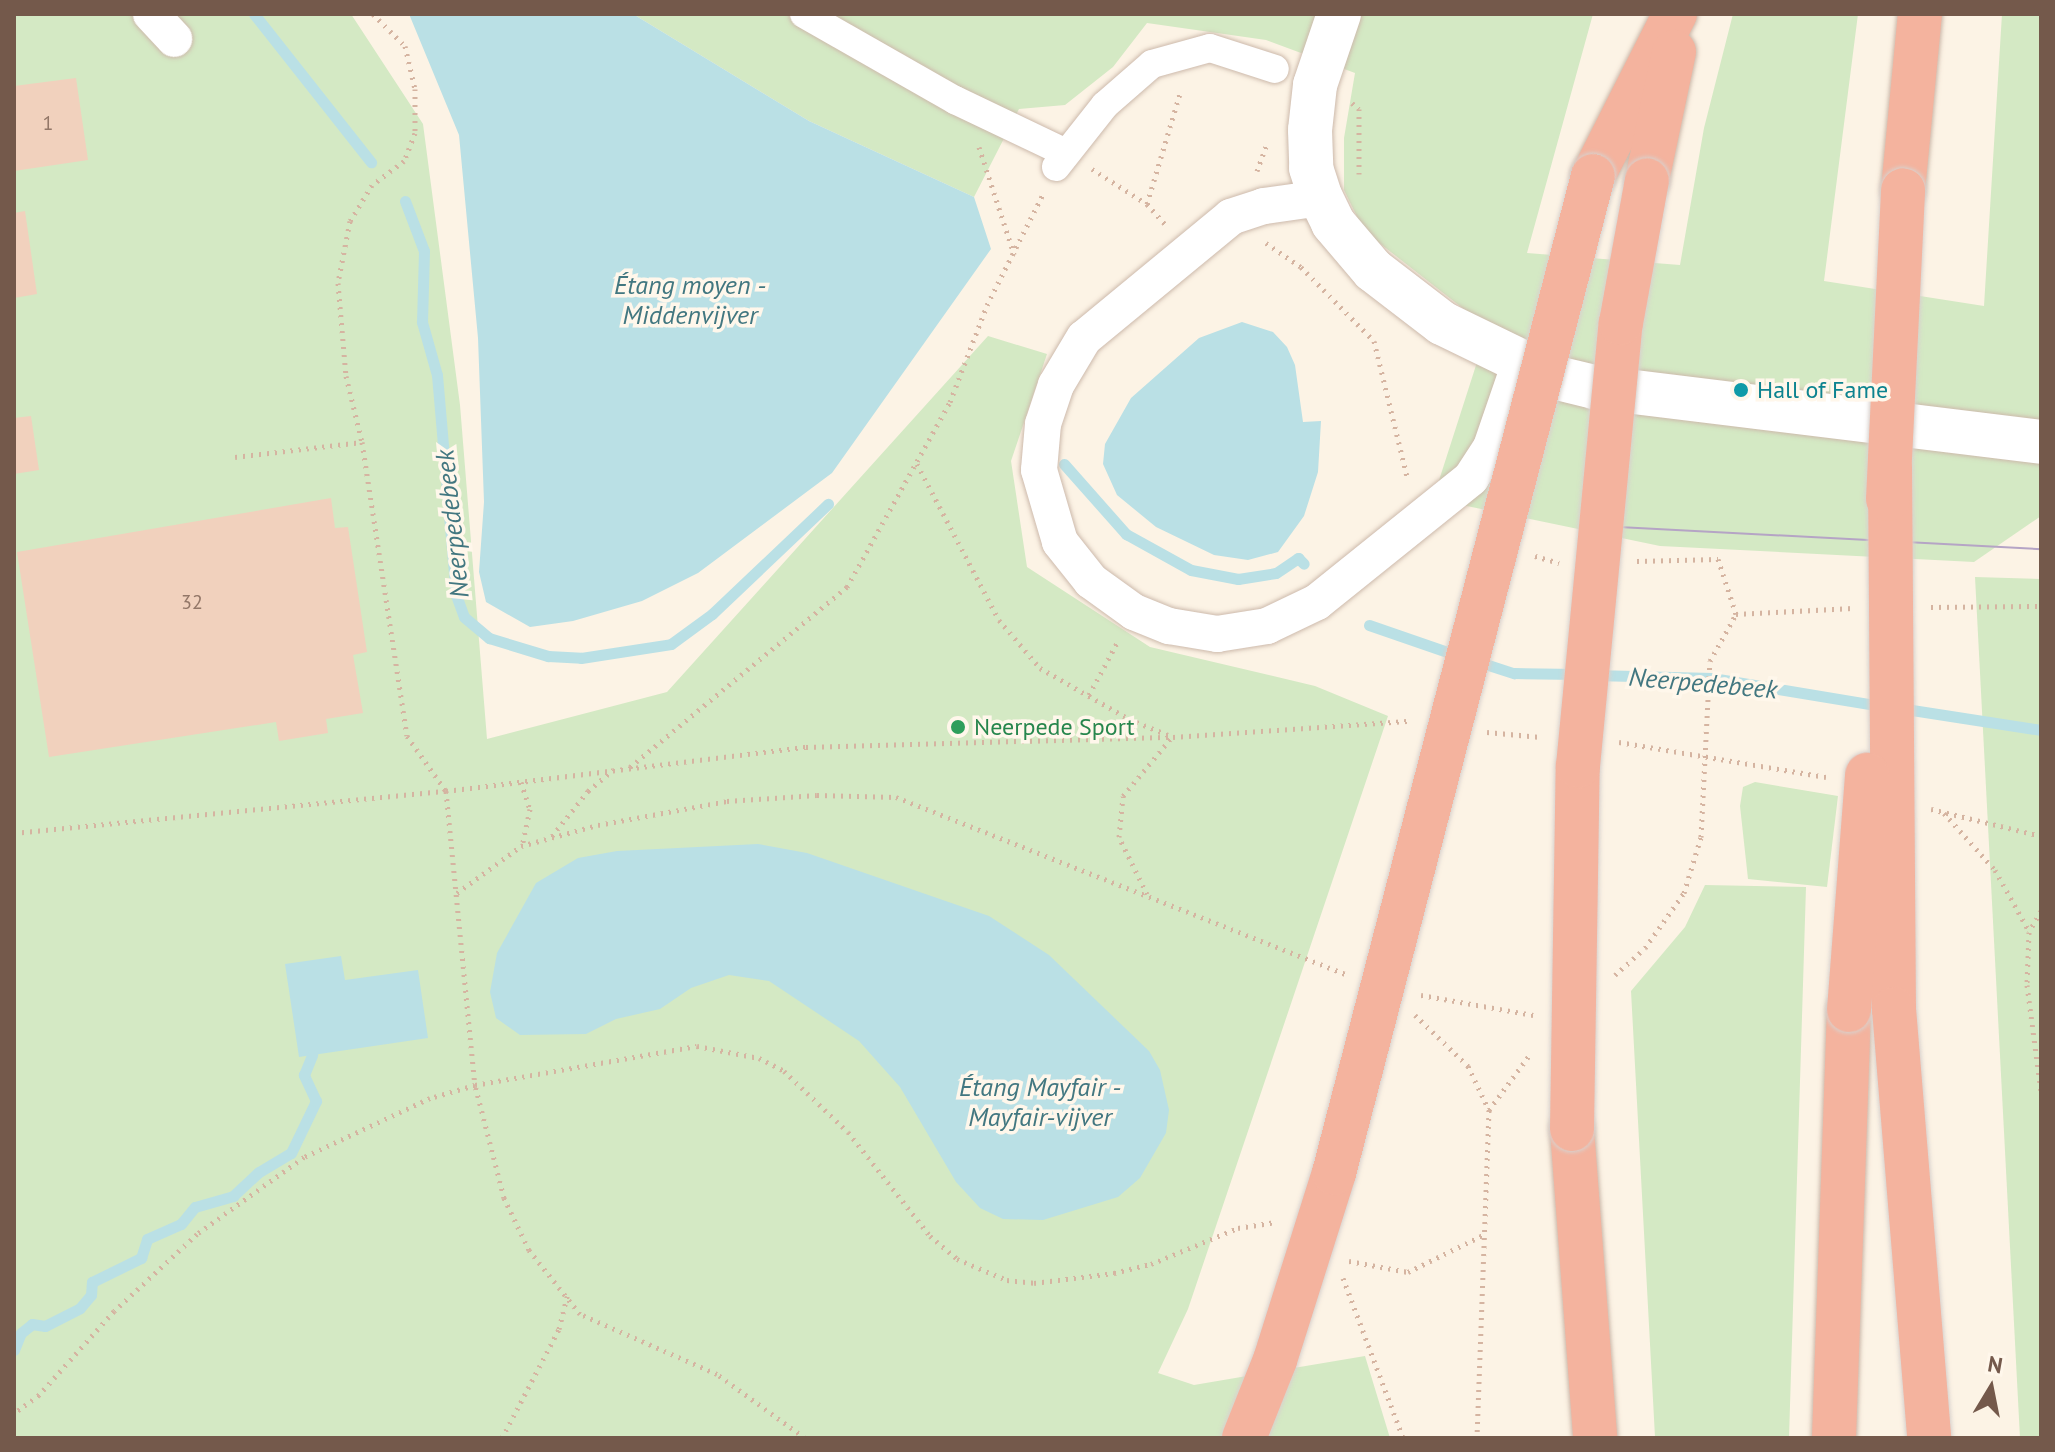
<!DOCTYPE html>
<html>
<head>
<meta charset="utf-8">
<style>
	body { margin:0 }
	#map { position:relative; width:2055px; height:1452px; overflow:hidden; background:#fcf3e5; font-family:"PT Sans",sans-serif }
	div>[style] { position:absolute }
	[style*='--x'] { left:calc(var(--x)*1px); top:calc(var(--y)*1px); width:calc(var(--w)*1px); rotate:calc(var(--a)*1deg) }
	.green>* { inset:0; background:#d4e9c4 }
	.water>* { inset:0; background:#bae0e5 }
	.stream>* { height:11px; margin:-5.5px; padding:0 5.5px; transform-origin:5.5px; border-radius:5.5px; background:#bae0e5 }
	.building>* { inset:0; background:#f1d1bd }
	.path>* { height:5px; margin-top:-2.5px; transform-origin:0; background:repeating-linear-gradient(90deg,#d5b4a1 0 2px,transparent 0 8px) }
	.roads { filter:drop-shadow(0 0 2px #cdbaac) drop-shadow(0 0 2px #cdbaac) }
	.pedestrian>* { height:28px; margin:-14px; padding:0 14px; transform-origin:14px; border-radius:14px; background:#fff }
	.minor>* { height:36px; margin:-18px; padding:0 18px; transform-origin:18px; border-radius:18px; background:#fff }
	.tertiary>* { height:44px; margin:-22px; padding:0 22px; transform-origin:22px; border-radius:22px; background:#fff }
	.motorway>* { height:44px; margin:-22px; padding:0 22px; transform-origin:22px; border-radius:22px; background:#f4b39e }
	.tram>* { height:2px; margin:-1px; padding:0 1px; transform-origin:1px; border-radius:1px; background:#b5a4c5 }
	.bridges { filter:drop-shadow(0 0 2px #d8d1cd) drop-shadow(0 0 2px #d8d1cd) }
	.motorway-bridge>* { height:44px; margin:-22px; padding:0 22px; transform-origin:22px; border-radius:22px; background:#f4b39e }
	.dots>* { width:22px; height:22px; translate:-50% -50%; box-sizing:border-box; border:4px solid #fff7eb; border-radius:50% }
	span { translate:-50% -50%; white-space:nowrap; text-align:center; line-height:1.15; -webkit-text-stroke:7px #fff7eb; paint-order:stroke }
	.number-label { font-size:20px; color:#937768 }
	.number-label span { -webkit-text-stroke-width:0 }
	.culture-label { font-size:24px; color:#0d838f }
	.left { translate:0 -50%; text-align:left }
	.leisure-label { font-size:24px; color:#27864d }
	.water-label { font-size:26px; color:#427780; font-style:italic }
	.frame { position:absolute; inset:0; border:16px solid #74594b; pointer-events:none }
	.north { position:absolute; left:1951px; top:1348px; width:80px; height:80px; -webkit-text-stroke:6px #fff7eb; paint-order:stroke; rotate:10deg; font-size:22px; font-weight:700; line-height:32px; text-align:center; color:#74594b }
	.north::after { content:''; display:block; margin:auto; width:28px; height:36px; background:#74594b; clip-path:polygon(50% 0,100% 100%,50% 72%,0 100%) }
</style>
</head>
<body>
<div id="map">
	<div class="green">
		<i style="clip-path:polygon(14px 14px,351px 14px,423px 124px,460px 405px,487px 739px,667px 692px,988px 336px,1047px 354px,1011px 461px,1027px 567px,1150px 647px,1315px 686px,1388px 716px,1188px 1309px,1158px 1373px,1194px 1385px,1365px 1356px,1390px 1438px,14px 1438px)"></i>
		<i style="clip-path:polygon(633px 14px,1593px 14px,1527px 253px,1680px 265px,1704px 128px,1733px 14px,1858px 14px,1824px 281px,1984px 306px,2002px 14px,2041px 14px,2041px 516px,1974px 562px,1660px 546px,1433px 499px,1488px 328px,1364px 231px,1344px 190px,1344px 138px,1355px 73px,1266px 40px,1147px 23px,1113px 67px,1065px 105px,1019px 109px,974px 197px,809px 121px)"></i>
		<i style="clip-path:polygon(1975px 577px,2041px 579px,2041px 1438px,2020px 1438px)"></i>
		<i style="clip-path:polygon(1755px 782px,1838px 796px,1827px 887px,1748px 879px,1740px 806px,1743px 787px)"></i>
		<i style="clip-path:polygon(1705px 885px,1806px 887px,1789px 1438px,1655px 1437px,1631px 991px,1685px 927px)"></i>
	</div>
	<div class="water">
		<i style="clip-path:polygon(409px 14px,633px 14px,809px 121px,974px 197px,991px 249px,832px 473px,698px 573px,642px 601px,573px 621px,530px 627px,486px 602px,479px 572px,484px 502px,478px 338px,459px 135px)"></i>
		<i style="clip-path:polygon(1242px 322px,1273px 332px,1287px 347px,1295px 365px,1303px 422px,1321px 421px,1318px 472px,1304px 516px,1278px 552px,1248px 560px,1214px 555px,1156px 527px,1117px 495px,1103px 464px,1105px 444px,1131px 398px,1199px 338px)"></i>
		<i style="clip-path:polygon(758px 844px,807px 853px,989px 916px,1049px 955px,1149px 1051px,1160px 1070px,1169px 1110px,1166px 1133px,1140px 1178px,1118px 1197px,1043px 1220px,1003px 1219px,980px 1208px,956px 1182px,900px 1087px,859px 1041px,769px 981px,729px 975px,691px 988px,660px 1009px,616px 1019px,586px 1034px,520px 1035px,496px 1018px,490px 992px,497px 953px,536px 883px,578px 858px,617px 851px)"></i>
		<i style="clip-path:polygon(341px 956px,345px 980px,418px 970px,428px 1038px,299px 1057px,285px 964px)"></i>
	</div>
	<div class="stream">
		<i style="--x:254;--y:14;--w:189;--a:51.7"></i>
		<i style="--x:405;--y:201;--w:53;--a:69.2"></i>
		<i style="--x:424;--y:251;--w:71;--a:91.6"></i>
		<i style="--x:422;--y:322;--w:55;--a:74.2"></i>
		<i style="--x:437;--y:375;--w:221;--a:85.1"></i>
		<i style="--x:456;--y:595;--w:23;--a:70"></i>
		<i style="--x:464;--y:617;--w:33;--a:40"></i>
		<i style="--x:489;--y:638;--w:62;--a:17"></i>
		<i style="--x:548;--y:656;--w:33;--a:3"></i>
		<i style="--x:581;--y:658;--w:91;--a:-8.8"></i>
		<i style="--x:671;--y:644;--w:51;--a:-36.2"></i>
		<i style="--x:712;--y:614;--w:160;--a:-43.5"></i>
		<i style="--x:1064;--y:464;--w:94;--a:48.5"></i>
		<i style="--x:1126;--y:534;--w:74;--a:29"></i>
		<i style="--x:1191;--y:570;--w:48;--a:10.8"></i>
		<i style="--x:1238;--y:579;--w:38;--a:-9"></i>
		<i style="--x:1276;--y:573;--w:27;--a:-34"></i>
		<i style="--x:1298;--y:558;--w:8;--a:45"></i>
		<i style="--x:1369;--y:625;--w:95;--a:19"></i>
		<i style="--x:1476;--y:661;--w:40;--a:18"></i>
		<i style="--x:1514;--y:673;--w:63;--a:0.9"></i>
		<i style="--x:1594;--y:675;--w:118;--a:1.5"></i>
		<i style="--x:1712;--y:678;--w:172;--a:9.4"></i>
		<i style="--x:1899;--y:708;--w:144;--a:8.8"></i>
		<i style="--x:14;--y:1350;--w:18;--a:-68"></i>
		<i style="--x:21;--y:1333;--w:14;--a:-39"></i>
		<i style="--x:32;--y:1324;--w:13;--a:9"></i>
		<i style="--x:45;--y:1326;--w:39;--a:-27"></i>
		<i style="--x:80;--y:1308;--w:17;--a:-50"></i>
		<i style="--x:91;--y:1295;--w:13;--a:-86"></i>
		<i style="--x:92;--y:1282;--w:55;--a:-26.1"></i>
		<i style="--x:141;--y:1258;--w:20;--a:-72"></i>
		<i style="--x:147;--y:1239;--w:37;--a:-24"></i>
		<i style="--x:181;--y:1224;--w:22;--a:-51"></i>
		<i style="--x:195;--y:1207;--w:40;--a:-16"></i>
		<i style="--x:233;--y:1196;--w:35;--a:-43"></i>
		<i style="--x:259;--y:1172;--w:37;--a:-31"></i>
		<i style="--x:291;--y:1153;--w:58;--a:-64.3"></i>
		<i style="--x:316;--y:1101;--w:29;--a:-115"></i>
		<i style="--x:304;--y:1075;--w:22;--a:-68"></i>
	</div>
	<div class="building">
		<i style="clip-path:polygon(76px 78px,88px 160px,14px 171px,14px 86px)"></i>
		<i style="clip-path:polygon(25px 211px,37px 294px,14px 298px,14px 213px)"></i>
		<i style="clip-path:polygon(31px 416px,39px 470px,14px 474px,14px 418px)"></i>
		<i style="clip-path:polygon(331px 498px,335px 528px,348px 527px,367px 652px,353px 655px,363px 713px,326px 719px,328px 733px,279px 741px,276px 722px,49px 757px,17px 552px)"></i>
	</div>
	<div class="path">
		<i style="--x:373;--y:14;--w:45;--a:45"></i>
		<i style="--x:405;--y:46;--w:44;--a:76.9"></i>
		<i style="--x:415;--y:89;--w:44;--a:90"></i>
		<i style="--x:415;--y:133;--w:30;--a:111"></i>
		<i style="--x:404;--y:161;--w:40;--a:143"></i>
		<i style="--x:372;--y:185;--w:42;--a:121.4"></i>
		<i style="--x:350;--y:221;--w:63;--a:101"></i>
		<i style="--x:338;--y:283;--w:93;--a:85.1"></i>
		<i style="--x:346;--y:376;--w:68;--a:76.4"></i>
		<i style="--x:362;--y:442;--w:297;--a:81.3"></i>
		<i style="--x:407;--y:736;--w:67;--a:54.7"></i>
		<i style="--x:446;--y:791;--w:363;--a:-7"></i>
		<i style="--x:806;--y:747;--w:367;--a:-1.6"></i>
		<i style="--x:1173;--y:737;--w:238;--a:-3.9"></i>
		<i style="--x:1352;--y:103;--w:9;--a:41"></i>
		<i style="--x:1359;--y:109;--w:65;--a:90"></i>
		<i style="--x:979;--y:147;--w:113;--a:71.9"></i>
		<i style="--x:1092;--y:169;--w:65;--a:32.5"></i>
		<i style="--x:1147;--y:204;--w:28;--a:48"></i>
		<i style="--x:1257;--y:171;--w:29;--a:-70"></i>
		<i style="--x:1147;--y:204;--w:119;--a:-73.4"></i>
		<i style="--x:1266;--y:243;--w:42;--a:34.4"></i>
		<i style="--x:1301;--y:267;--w:104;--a:45.4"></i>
		<i style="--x:1374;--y:341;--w:143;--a:76.3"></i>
		<i style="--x:235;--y:457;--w:128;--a:-6.7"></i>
		<i style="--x:917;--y:464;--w:176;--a:62.3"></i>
		<i style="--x:999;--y:620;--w:63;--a:49.5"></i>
		<i style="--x:1040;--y:668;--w:103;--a:29.8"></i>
		<i style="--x:1129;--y:719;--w:42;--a:22.3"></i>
		<i style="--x:1535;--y:556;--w:25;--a:16"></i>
		<i style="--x:1637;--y:561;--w:81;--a:-1.4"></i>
		<i style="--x:1718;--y:559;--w:58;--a:71.9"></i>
		<i style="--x:1931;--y:607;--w:110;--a:-0.5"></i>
		<i style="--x:1089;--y:695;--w:59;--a:-61.7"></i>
		<i style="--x:1487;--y:732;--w:54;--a:5.3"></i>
		<i style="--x:1619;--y:742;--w:210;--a:9.6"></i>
		<i style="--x:630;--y:767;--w:282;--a:-39.7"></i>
		<i style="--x:847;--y:587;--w:212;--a:-60.9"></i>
		<i style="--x:950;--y:402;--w:104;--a:-69.1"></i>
		<i style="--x:987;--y:305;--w:124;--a:-63.2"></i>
		<i style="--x:521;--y:782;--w:28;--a:72"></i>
		<i style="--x:530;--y:809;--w:38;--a:102"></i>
		<i style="--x:1931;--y:809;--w:113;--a:13.8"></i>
		<i style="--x:1944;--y:813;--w:76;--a:48.2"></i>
		<i style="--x:1995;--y:870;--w:70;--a:60.9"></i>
		<i style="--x:14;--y:833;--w:434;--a:-5.6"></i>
		<i style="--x:446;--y:791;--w:295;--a:84.4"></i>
		<i style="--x:475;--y:1085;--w:47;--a:163.9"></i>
		<i style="--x:430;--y:1098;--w:139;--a:154.9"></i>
		<i style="--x:304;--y:1157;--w:132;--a:144.3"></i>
		<i style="--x:197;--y:1234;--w:113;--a:137.1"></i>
		<i style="--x:114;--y:1311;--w:113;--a:131.8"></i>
		<i style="--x:39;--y:1395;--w:31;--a:144"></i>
		<i style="--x:552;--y:836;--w:58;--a:-51.3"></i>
		<i style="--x:588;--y:791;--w:33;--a:-40"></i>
		<i style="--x:457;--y:893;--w:79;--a:-36.3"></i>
		<i style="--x:521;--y:846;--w:80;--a:-15.3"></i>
		<i style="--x:598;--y:825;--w:131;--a:-10.5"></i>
		<i style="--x:727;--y:801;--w:90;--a:-3.8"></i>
		<i style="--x:817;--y:795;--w:79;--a:1.5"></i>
		<i style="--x:896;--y:797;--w:484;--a:21.5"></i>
		<i style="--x:1147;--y:894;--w:64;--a:-116.2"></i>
		<i style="--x:1119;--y:837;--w:41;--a:-84.4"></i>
		<i style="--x:1123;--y:796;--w:77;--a:-50.3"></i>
		<i style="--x:2041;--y:911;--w:24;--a:120"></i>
		<i style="--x:2029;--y:932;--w:53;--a:92.2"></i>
		<i style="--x:2027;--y:985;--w:108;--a:82.5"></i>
		<i style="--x:1615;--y:975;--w:40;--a:-42"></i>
		<i style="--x:1645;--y:948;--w:67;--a:-54.7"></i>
		<i style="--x:1684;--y:893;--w:59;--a:-73.1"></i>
		<i style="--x:1701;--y:837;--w:176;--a:-87.1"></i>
		<i style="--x:1710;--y:661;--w:54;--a:-61"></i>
		<i style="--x:1736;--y:614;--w:117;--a:-2.9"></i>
		<i style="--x:1421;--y:995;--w:114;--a:10.1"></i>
		<i style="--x:1415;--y:1015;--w:74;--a:43.9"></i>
		<i style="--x:1468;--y:1066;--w:49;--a:64.5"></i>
		<i style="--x:1489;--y:1110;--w:328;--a:92.1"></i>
		<i style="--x:1489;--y:1110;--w:71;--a:-53.6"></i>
		<i style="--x:1349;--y:1261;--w:60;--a:10.6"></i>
		<i style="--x:1408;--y:1272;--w:86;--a:-26.3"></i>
		<i style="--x:1343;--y:1278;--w:171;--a:69.4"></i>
		<i style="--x:502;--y:1438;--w:123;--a:-62.4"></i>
		<i style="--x:559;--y:1329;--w:34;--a:-76"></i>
		<i style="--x:805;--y:1438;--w:109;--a:-144"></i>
		<i style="--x:717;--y:1374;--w:150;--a:-156.3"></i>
		<i style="--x:580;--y:1314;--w:82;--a:-128.6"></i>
		<i style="--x:529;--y:1250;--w:58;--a:-115.7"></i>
		<i style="--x:504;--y:1198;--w:117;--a:-104.4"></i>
		<i style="--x:475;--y:1085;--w:225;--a:-10"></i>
		<i style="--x:697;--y:1046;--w:63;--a:11"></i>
		<i style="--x:759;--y:1058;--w:28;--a:27"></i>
		<i style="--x:784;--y:1071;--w:88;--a:43.6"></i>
		<i style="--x:848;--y:1132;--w:132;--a:51.7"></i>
		<i style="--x:930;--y:1236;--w:35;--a:40"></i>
		<i style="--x:957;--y:1259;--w:54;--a:22.8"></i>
		<i style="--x:1007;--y:1280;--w:27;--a:6"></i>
		<i style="--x:1034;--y:1283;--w:81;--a:-7.1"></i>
		<i style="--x:1114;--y:1273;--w:38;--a:-14"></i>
		<i style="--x:1151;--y:1264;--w:94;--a:-22.5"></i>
		<i style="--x:1238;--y:1228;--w:39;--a:-9"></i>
	</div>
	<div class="roads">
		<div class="pedestrian">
			<i style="--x:804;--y:14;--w:174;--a:29.7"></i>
			<i style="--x:955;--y:100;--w:121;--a:25.5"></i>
			<i style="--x:1056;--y:167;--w:79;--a:-51.7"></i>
			<i style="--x:1105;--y:105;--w:62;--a:-41.1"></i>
			<i style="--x:1152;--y:64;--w:60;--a:-15.4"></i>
			<i style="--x:1210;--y:48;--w:68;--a:17.9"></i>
		</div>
		<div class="minor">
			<i style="--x:151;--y:14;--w:34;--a:47"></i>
			<i style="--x:1321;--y:198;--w:58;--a:172"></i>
			<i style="--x:1264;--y:206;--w:35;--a:162"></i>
			<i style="--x:1231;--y:217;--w:190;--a:140.5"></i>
			<i style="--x:1084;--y:338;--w:55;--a:120.8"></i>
			<i style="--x:1056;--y:385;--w:41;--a:108.4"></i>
			<i style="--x:1043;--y:424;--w:46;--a:95"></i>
			<i style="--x:1039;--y:470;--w:75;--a:73.7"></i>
			<i style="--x:1060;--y:542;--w:50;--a:51.5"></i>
			<i style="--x:1091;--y:581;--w:53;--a:35.8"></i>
			<i style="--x:1134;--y:612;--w:38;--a:22"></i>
			<i style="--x:1169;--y:626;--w:49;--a:9.5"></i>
			<i style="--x:1217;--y:634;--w:51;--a:-9.1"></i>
			<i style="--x:1267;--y:626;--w:55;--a:-25.6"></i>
			<i style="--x:1317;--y:602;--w:198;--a:-38.8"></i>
			<i style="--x:1471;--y:478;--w:37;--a:-57"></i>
			<i style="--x:1491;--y:447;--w:89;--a:-71"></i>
		</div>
		<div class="tertiary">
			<i style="--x:1339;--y:14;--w:75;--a:108.7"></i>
			<i style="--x:1315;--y:85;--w:45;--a:96.3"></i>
			<i style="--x:1310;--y:130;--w:38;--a:88"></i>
			<i style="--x:1311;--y:168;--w:32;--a:72"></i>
			<i style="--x:1321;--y:198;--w:28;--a:64"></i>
			<i style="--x:1333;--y:223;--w:62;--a:49.6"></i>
			<i style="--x:1373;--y:270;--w:87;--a:37.5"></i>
			<i style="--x:1442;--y:323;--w:123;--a:25.9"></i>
			<i style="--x:1553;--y:377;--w:42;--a:13.7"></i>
			<i style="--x:1594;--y:387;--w:450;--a:7"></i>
		</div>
		<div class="motorway">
			<i style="--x:1593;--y:176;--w:182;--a:-63.2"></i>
			<i style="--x:1647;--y:180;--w:131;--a:-78.1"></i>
			<i style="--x:1903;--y:190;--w:177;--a:-84.5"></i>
			<i style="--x:1572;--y:1129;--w:310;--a:85.7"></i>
			<i style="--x:1834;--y:1438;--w:428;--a:-88"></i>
		</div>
	</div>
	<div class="tram">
		<i style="--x:1581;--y:525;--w:461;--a:3"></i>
	</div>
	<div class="bridges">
		<div class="motorway-bridge">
			<i style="--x:1890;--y:468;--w:541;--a:89.58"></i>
			<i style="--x:1894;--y:1009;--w:430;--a:85.3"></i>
			<i style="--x:1888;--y:499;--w:309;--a:-87.2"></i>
			<i style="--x:1849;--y:1010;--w:236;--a:-85.6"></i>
			<i style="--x:1572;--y:1129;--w:363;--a:-89.1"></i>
			<i style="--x:1578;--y:766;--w:445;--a:-84.5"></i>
			<i style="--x:1621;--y:323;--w:145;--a:-79.7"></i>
			<i style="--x:1244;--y:1438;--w:84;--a:-68.3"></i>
			<i style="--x:1275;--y:1360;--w:196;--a:-72.5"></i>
			<i style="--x:1334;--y:1173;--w:1030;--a:-75.44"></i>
		</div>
	</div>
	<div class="dots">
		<i style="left:1741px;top:390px;background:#0f9aa8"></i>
		<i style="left:958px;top:727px;background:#2e9e5b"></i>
	</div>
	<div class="number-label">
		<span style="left:48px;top:123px">1</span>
		<span style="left:192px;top:602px">32</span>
	</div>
	<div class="culture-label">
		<span class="left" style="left:1757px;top:390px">Hall of Fame</span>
	</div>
	<div class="leisure-label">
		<span class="left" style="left:974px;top:727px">Neerpede Sport</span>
	</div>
	<div class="water-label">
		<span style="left:690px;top:300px">Étang moyen -<br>Middenvijver</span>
		<span style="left:452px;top:524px;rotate:-96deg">Neerpedebeek</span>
		<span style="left:1703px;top:683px;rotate:5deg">Neerpedebeek</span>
		<span style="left:1040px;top:1102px">Étang Mayfair -<br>Mayfair-vijver</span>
	</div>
	<div class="frame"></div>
	<div class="north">N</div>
</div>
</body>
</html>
